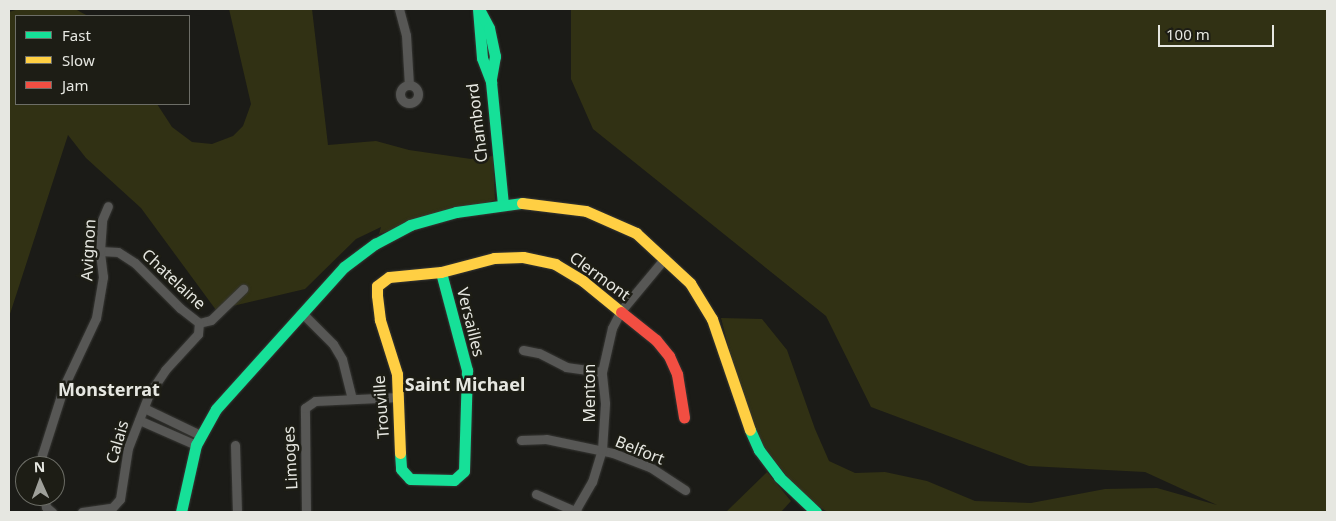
<!DOCTYPE html>
<html>
<head>
<meta charset="utf-8">
<style>
	body { margin:0 }
	#map { position:relative; width:1336px; height:521px; overflow:hidden; background:#1b1b17; font-family:"Noto Sans",sans-serif }
	div>[style] { position:absolute }
	[style*='--x'] { left:calc(var(--x)*1px); top:calc(var(--y)*1px); width:calc(var(--w)*1px); rotate:calc(var(--a)*1deg) }
	.green>* { inset:0; background:#313114 }
	.roads { filter:drop-shadow(0 0 1px #373734) drop-shadow(0 0 1px #373734) }
	.street>* { height:9px; margin:-4.5px; padding:0 4.5px; transform-origin:4.5px; border-radius:4.5px; background:#575755 }
	.street>.ring { margin:-4.5px; padding:0; box-sizing:content-box; background:none; border:9px solid #575755; border-radius:50% }
	.fast>* { height:11px; margin:-5.5px; padding:0 5.5px; transform-origin:5.5px; border-radius:5.5px; background:#16e098 }
	.slow>* { height:11px; margin:-5.5px; padding:0 5.5px; transform-origin:5.5px; border-radius:5.5px; background:#ffcf43 }
	.jam>* { height:11px; margin:-5.5px; padding:0 5.5px; transform-origin:5.5px; border-radius:5.5px; background:#f24e42 }
	span { translate:-50% -50%; white-space:nowrap; text-align:center; line-height:1.15; -webkit-text-stroke:5px #1d1d15; paint-order:stroke }
	.street-label { font-size:16px; color:#e6e7e1 }
	.neighbourhood-label { font-size:18px; color:#e6e7e1; font-weight:700 }
	.frame { position:absolute; inset:0; border:10px solid #e6e7e1; pointer-events:none }
	.legend { position:absolute; left:15px; top:15px; width:175px; height:90px; box-sizing:border-box; background:#1d1d15; border:1px solid #6d6e67; margin:0; padding:6px 9px; list-style:none; font-size:15px; color:#e6e7e1 }
	.legend li { display:flex; align-items:center; gap:10px; height:25px }
	.legend b { width:25px; border:1px solid #6d6e67 }
	.north { position:absolute; left:15px; top:456px; width:50px; height:50px; box-sizing:border-box; background:#1d1d15; border:1px solid #6d6e67; border-radius:50%; rotate:358deg; font-size:14px; font-weight:700; line-height:20px; text-align:center; color:#e6e7e1 }
	.north::after { content:''; display:block; margin:auto; width:18px; height:22px; background:#9fa09a; clip-path:polygon(50% 0,100% 100%,50% 72%,0 100%) }
	.scale { position:absolute; left:1158px; top:25px; width:116px; height:22px; box-sizing:border-box; border:2px solid #e6e7e1; border-top:0; padding-left:6px; font-size:15px; line-height:18px; white-space:nowrap; color:#e6e7e1; -webkit-text-stroke:4px #1d1d15; paint-order:stroke }
</style>
</head>
<body>
<div id="map">
	<div class="green">
		<i style="clip-path:polygon(19px 9px,75px 9px,88px 16px,16px 16px,16px 104px,157px 104px,172px 127px,192px 142px,212px 144px,233px 136px,243px 126px,251px 104px,229px 9px,312px 9px,328px 145px,376px 141px,409px 150px,471px 159px,493px 156px,495px 200px,379px 234px,381px 227px,356px 239px,305px 289px,216px 310px,141px 208px,86px 158px,68px 135px,9px 317px,9px 12px)"></i>
		<i style="clip-path:polygon(571px 9px,1327px 9px,1327px 512px,829px 512px,824px 510px,800px 493px,764px 447px,740px 393px,721px 318px,762px 319px,787px 350px,815px 429px,829px 461px,855px 473px,885px 472px,927px 481px,975px 501px,1031px 503px,1105px 489px,1157px 488px,1217px 505px,1145px 472px,1029px 466px,871px 407px,826px 316px,593px 129px,571px 79px)"></i>
		<i style="clip-path:polygon(767px 472px,791px 501px,781px 512px,726px 512px)"></i>
	</div>
	<div class="roads">
		<div class="street">
			<i style="--x:399;--y:9;--w:27;--a:75"></i>
			<i style="--x:406;--y:35;--w:50;--a:86.6"></i>
			<i class="ring" style="left:400px;top:85px;width:9px;height:9px"></i>
			<i style="--x:100;--y:251;--w:18;--a:3"></i>
			<i style="--x:118;--y:252;--w:20;--a:33"></i>
			<i style="--x:135;--y:263;--w:64;--a:45"></i>
			<i style="--x:180;--y:308;--w:24;--a:38"></i>
			<i style="--x:302;--y:313;--w:44;--a:45"></i>
			<i style="--x:333;--y:344;--w:17;--a:59"></i>
			<i style="--x:342;--y:359;--w:41;--a:76"></i>
			<i style="--x:199;--y:323;--w:12;--a:-14"></i>
			<i style="--x:211;--y:320;--w:45;--a:-44.1"></i>
			<i style="--x:523;--y:350;--w:16;--a:11"></i>
			<i style="--x:539;--y:353;--w:30;--a:27"></i>
			<i style="--x:566;--y:367;--w:36;--a:8"></i>
			<i style="--x:144;--y:408;--w:62;--a:25.7"></i>
			<i style="--x:139;--y:420;--w:62;--a:23.7"></i>
			<i style="--x:521;--y:440;--w:25;--a:-2"></i>
			<i style="--x:546;--y:439;--w:68;--a:11.8"></i>
			<i style="--x:613;--y:453;--w:40;--a:21"></i>
			<i style="--x:650;--y:467;--w:42;--a:33.3"></i>
			<i style="--x:235;--y:445;--w:67;--a:88.3"></i>
			<i style="--x:42;--y:466;--w:11;--a:-90"></i>
			<i style="--x:42;--y:455;--w:72;--a:-72.3"></i>
			<i style="--x:64;--y:386;--w:75;--a:-64.8"></i>
			<i style="--x:96;--y:318;--w:42;--a:-80.3"></i>
			<i style="--x:103;--y:277;--w:26;--a:-97"></i>
			<i style="--x:100;--y:251;--w:31;--a:-86"></i>
			<i style="--x:102;--y:220;--w:15;--a:-67"></i>
			<i style="--x:536;--y:494;--w:45;--a:23.7"></i>
			<i style="--x:44;--y:496;--w:11;--a:80"></i>
			<i style="--x:46;--y:507;--w:8;--a:40"></i>
			<i style="--x:575;--y:511;--w:34;--a:-60"></i>
			<i style="--x:592;--y:482;--w:34;--a:-73"></i>
			<i style="--x:602;--y:450;--w:47;--a:-86.3"></i>
			<i style="--x:605;--y:403;--w:31;--a:-96"></i>
			<i style="--x:602;--y:372;--w:45;--a:-77.2"></i>
			<i style="--x:612;--y:328;--w:18;--a:-63"></i>
			<i style="--x:620;--y:312;--w:70;--a:-50.2"></i>
			<i style="--x:82;--y:512;--w:30;--a:-8"></i>
			<i style="--x:112;--y:508;--w:12;--a:-48"></i>
			<i style="--x:120;--y:499;--w:52;--a:-81.1"></i>
			<i style="--x:128;--y:448;--w:58;--a:-68.7"></i>
			<i style="--x:149;--y:394;--w:29;--a:-56"></i>
			<i style="--x:165;--y:370;--w:49;--a:-47.5"></i>
			<i style="--x:198;--y:334;--w:11;--a:-85"></i>
			<i style="--x:306;--y:512;--w:104;--a:-90.6"></i>
			<i style="--x:305;--y:408;--w:12;--a:-35"></i>
			<i style="--x:315;--y:401;--w:84;--a:-2.7"></i>
		</div>
		<div class="fast">
			<i style="--x:478;--y:9;--w:49;--a:85.3"></i>
			<i style="--x:482;--y:58;--w:26;--a:69"></i>
			<i style="--x:491;--y:82;--w:123;--a:84.4"></i>
			<i style="--x:479;--y:9;--w:21;--a:62"></i>
			<i style="--x:489;--y:28;--w:29;--a:78"></i>
			<i style="--x:495;--y:56;--w:23;--a:100"></i>
			<i style="--x:750;--y:430;--w:22;--a:66"></i>
			<i style="--x:759;--y:450;--w:34;--a:53"></i>
			<i style="--x:779;--y:477;--w:51;--a:43.4"></i>
			<i style="--x:400;--y:453;--w:16;--a:86"></i>
			<i style="--x:401;--y:469;--w:13;--a:48"></i>
			<i style="--x:410;--y:479;--w:44;--a:1.3"></i>
			<i style="--x:454;--y:480;--w:13;--a:-42"></i>
			<i style="--x:464;--y:471;--w:101;--a:-88.3"></i>
			<i style="--x:467;--y:370;--w:101;--a:-104.9"></i>
			<i style="--x:181;--y:512;--w:69;--a:-77.4"></i>
			<i style="--x:196;--y:445;--w:41;--a:-60.9"></i>
			<i style="--x:216;--y:409;--w:191;--a:-48"></i>
			<i style="--x:344;--y:267;--w:39;--a:-37"></i>
			<i style="--x:375;--y:244;--w:40;--a:-28"></i>
			<i style="--x:410;--y:225;--w:48;--a:-15.8"></i>
			<i style="--x:456;--y:212;--w:67;--a:-7.8"></i>
		</div>
		<div class="slow">
			<i style="--x:522;--y:203;--w:64;--a:7.1"></i>
			<i style="--x:586;--y:211;--w:55;--a:23.7"></i>
			<i style="--x:636;--y:233;--w:74;--a:42.8"></i>
			<i style="--x:690;--y:283;--w:42;--a:58.6"></i>
			<i style="--x:712;--y:319;--w:117;--a:71.1"></i>
			<i style="--x:400;--y:453;--w:79;--a:-92.2"></i>
			<i style="--x:397;--y:374;--w:57;--a:-107.5"></i>
			<i style="--x:380;--y:320;--w:25;--a:-97"></i>
			<i style="--x:377;--y:295;--w:9;--a:-90"></i>
			<i style="--x:377;--y:286;--w:15;--a:-37"></i>
			<i style="--x:389;--y:277;--w:52;--a:-5.5"></i>
			<i style="--x:441;--y:272;--w:55;--a:-14.8"></i>
			<i style="--x:494;--y:258;--w:29;--a:-2"></i>
			<i style="--x:523;--y:257;--w:33;--a:12"></i>
			<i style="--x:555;--y:264;--w:33;--a:31"></i>
			<i style="--x:583;--y:281;--w:49;--a:39.2"></i>
		</div>
		<div class="jam">
			<i style="--x:621;--y:312;--w:45;--a:38.7"></i>
			<i style="--x:656;--y:340;--w:21;--a:51"></i>
			<i style="--x:669;--y:356;--w:20;--a:66"></i>
			<i style="--x:677;--y:374;--w:44;--a:80.8"></i>
		</div>
	</div>
	<div class="street-label">
		<span style="left:477px;top:123px;rotate:-97deg">Chambord</span>
		<span style="left:88px;top:250px;rotate:-87deg">Avignon</span>
		<span style="left:600px;top:276px;rotate:36deg">Clermont</span>
		<span style="left:174px;top:279px;rotate:43deg">Chatelaine</span>
		<span style="left:471px;top:322px;rotate:76deg">Versailles</span>
		<span style="left:589px;top:393px;rotate:-90deg">Menton</span>
		<span style="left:381px;top:407px;rotate:-94deg">Trouville</span>
		<span style="left:117px;top:442px;rotate:-74deg">Calais</span>
		<span style="left:640px;top:450px;rotate:22deg">Belfort</span>
		<span style="left:290px;top:458px;rotate:-93deg">Limoges</span>
	</div>
	<div class="neighbourhood-label">
		<span style="left:465px;top:384px">Saint Michael</span>
		<span style="left:109px;top:389px">Monsterrat</span>
	</div>
	<div class="frame"></div>
	<ul class="legend">
	<li><b style="height:6px;background:#16e098"></b>Fast</li>
	<li><b style="height:6px;background:#ffcf43"></b>Slow</li>
	<li><b style="height:6px;background:#f24e42"></b>Jam</li>
	</ul>
	<div class="north">N</div>
	<div class="scale">100 m</div>
</div>
</body>
</html>
